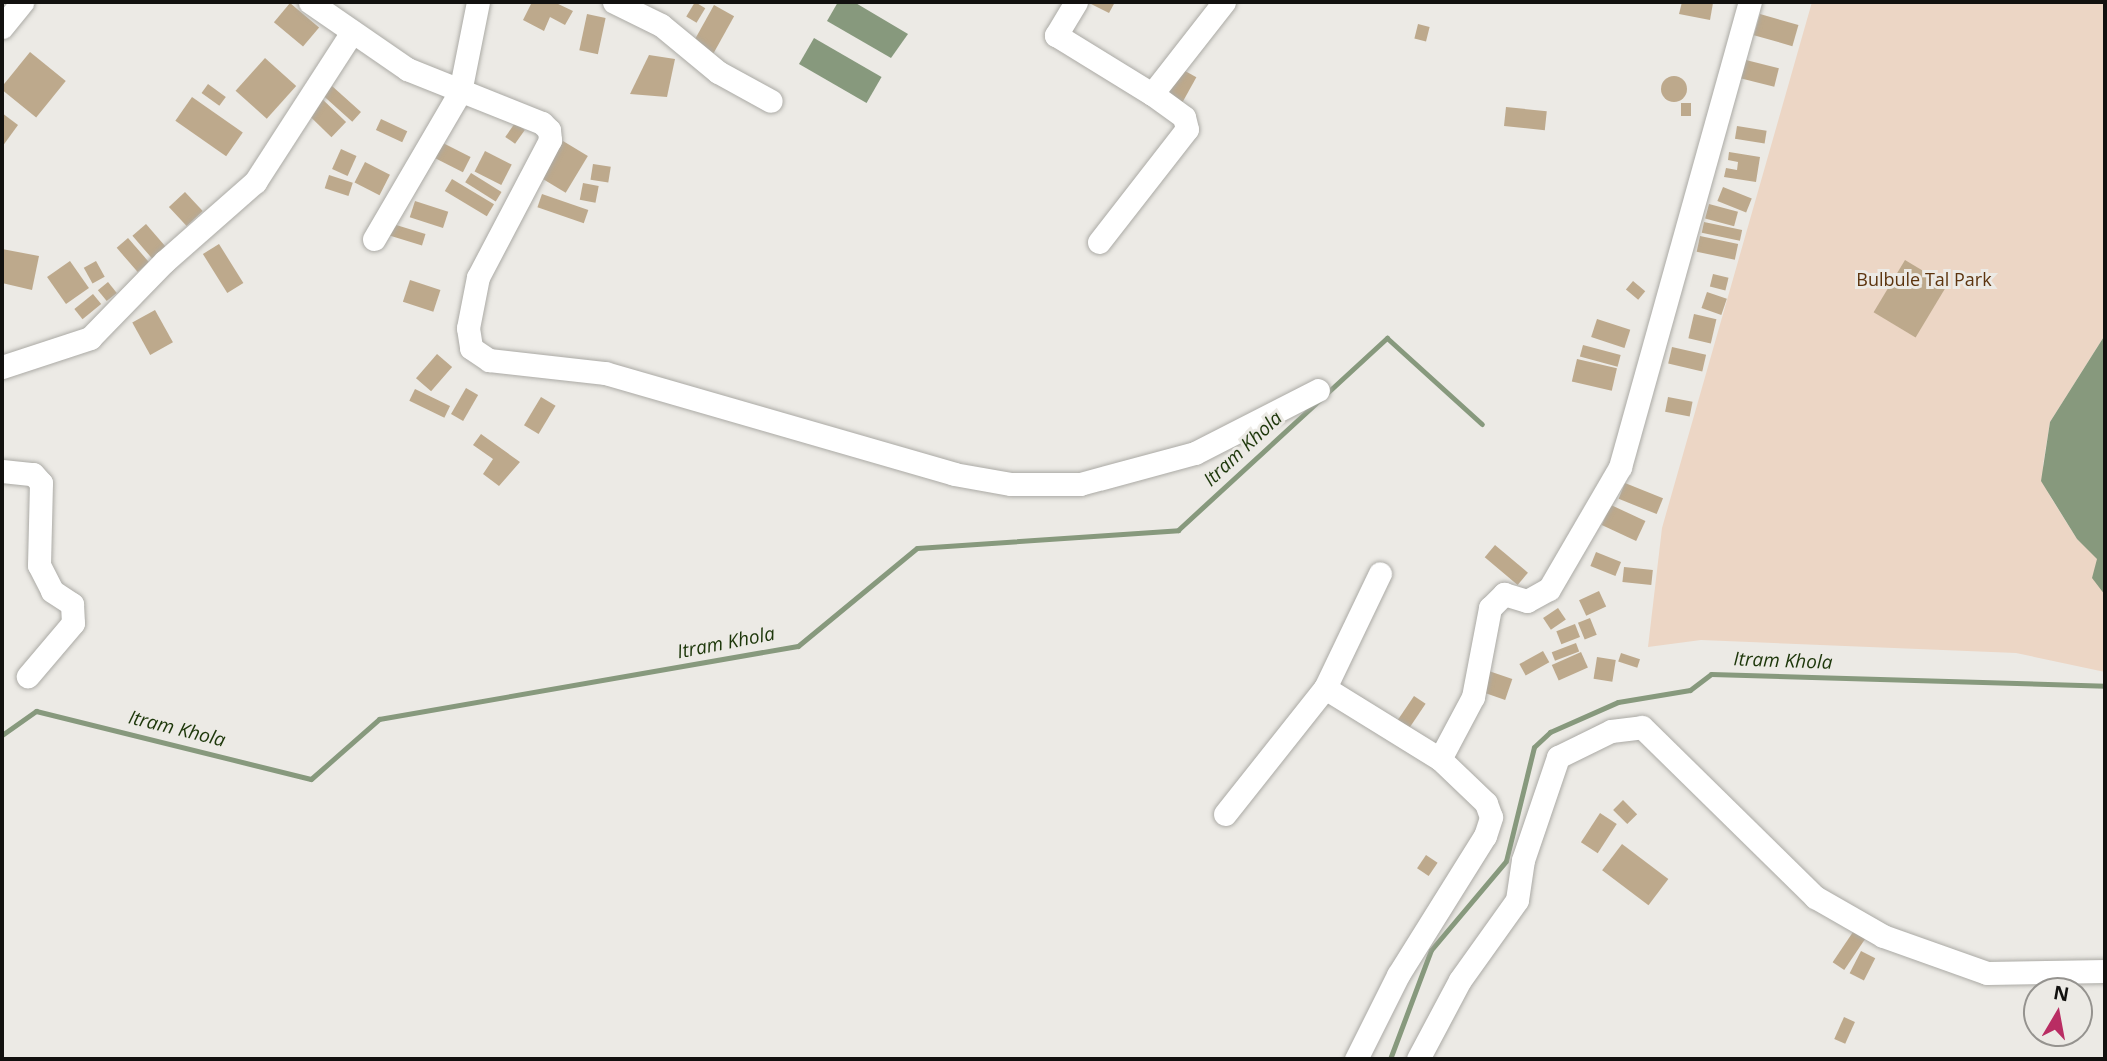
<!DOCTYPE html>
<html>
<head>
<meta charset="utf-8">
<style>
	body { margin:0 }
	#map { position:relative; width:2107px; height:1061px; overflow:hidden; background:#eceae5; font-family:"Open Sans",sans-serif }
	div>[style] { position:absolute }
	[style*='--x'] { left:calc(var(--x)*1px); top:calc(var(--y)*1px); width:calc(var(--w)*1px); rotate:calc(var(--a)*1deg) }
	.green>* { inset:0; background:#ecd6c5 }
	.water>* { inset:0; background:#87997d; transform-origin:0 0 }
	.stream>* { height:5px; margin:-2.5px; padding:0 2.5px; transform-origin:2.5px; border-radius:2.5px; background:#87997d }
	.building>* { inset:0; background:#bda98c; transform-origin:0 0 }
	.round { border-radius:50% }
	.roads { filter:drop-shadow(0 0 2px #abaaa5) drop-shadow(0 0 2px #abaaa5) }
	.minor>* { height:23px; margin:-11.5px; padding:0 11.5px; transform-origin:11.5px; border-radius:11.5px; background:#fff }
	span { translate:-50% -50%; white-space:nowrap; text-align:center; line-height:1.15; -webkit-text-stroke:6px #eceae5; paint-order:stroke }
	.park-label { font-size:18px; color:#5c340e }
	.water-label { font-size:19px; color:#1c3609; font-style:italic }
	.frame { position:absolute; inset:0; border:4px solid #12110f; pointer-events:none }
	.north { position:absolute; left:2023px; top:977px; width:70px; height:70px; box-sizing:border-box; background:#eceae5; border:2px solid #95938f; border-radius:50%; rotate:10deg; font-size:19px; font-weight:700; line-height:28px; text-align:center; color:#12110f }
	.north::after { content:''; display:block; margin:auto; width:24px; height:32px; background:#b92d63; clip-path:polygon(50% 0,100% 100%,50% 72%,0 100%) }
</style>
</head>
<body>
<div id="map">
	<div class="green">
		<i style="clip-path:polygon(1812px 2px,2105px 2px,2105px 335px,2050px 422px,2043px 465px,2050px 496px,2077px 539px,2105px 562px,2105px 672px,2016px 653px,1701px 640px,1648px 647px,1662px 528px)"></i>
	</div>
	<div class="water">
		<i style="clip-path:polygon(838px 2px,854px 2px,908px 34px,891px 58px,827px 21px)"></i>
		<i style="left:814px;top:38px;width:78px;height:30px;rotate:30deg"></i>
		<i style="clip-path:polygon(2105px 335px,2105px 595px,2092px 578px,2097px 559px,2077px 539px,2041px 481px,2050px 422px)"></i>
	</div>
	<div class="stream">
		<i style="--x:2;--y:735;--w:42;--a:-35.2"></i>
		<i style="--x:36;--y:711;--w:283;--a:13.9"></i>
		<i style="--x:311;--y:779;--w:91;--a:-41.4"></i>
		<i style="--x:379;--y:719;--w:425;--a:-9.9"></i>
		<i style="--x:798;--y:646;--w:154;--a:-39.5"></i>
		<i style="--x:917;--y:548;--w:262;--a:-3.9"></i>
		<i style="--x:1178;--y:530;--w:284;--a:-42.6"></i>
		<i style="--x:1387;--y:338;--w:128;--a:42.2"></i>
		<i style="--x:1390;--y:1059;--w:116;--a:-69.4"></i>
		<i style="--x:1431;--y:950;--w:116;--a:-49.9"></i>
		<i style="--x:1506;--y:861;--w:117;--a:-76.2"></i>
		<i style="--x:1534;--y:747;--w:22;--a:-43"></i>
		<i style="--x:1550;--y:732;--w:74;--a:-23.8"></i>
		<i style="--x:1618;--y:702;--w:73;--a:-9.5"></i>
		<i style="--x:1690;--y:690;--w:26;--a:-37"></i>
		<i style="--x:1711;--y:674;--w:394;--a:1.7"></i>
	</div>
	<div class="building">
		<i style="clip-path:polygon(532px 2px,554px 2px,573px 11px,565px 25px,550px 17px,544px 31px,523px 20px)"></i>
		<i style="left:695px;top:2px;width:12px;height:17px;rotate:31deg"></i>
		<i style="clip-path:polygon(1087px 2px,1115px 2px,1109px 13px)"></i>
		<i style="clip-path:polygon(1682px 2px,1713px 3px,1710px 20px,1679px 14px)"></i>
		<i style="left:290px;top:3px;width:38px;height:25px;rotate:40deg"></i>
		<i style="left:714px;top:5px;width:23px;height:43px;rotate:29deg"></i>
		<i style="left:587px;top:14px;width:19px;height:37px;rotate:12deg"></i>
		<i style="left:1760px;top:14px;width:40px;height:22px;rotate:16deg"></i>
		<i style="left:1418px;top:24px;width:12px;height:15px;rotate:14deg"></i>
		<i style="left:30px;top:52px;width:46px;height:47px;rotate:39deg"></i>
		<i style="clip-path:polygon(649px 55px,675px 59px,667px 97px,630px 94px)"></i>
		<i style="left:265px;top:58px;width:42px;height:44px;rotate:42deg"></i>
		<i style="left:1742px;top:59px;width:38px;height:19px;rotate:14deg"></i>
		<i style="left:1178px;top:67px;width:21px;height:35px;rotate:29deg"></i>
		<i class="round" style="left:1661px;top:76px;width:26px;height:26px"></i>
		<i style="left:208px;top:84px;width:22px;height:11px;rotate:36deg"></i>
		<i style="left:332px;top:86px;width:39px;height:13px;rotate:42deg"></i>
		<i style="left:318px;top:95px;width:39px;height:21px;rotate:44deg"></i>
		<i style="left:192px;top:97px;width:62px;height:29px;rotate:35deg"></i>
		<i style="left:1681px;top:103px;width:10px;height:13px"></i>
		<i style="left:1506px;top:107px;width:41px;height:19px;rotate:6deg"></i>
		<i style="clip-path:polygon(2px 113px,18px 125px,2px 147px)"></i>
		<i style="left:381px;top:119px;width:29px;height:12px;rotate:25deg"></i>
		<i style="left:515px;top:123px;width:12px;height:17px;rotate:35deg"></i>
		<i style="left:1737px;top:126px;width:30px;height:13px;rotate:9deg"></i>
		<i style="left:563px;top:141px;width:29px;height:43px;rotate:31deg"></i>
		<i style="left:443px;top:143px;width:31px;height:17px;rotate:27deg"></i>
		<i style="left:341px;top:149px;width:17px;height:22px;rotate:24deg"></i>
		<i style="left:485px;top:151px;width:30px;height:23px;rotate:27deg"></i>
		<i style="clip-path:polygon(1729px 152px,1760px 157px,1756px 182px,1724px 177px,1726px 168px,1737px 170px,1738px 162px,1728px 160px)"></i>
		<i style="left:365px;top:162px;width:28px;height:23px;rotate:27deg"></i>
		<i style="left:593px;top:164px;width:18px;height:16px;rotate:9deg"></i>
		<i style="left:471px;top:173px;width:36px;height:11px;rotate:32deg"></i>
		<i style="left:329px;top:175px;width:25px;height:14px;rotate:18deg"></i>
		<i style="left:452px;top:179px;width:49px;height:14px;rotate:31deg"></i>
		<i style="left:583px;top:183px;width:16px;height:17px;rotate:11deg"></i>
		<i style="left:1723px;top:187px;width:31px;height:15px;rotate:22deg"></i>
		<i style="left:185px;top:192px;width:26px;height:22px;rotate:47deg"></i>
		<i style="left:542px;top:194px;width:49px;height:14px;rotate:19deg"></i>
		<i style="left:415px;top:201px;width:35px;height:17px;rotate:18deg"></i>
		<i style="left:1709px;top:204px;width:30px;height:15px;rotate:15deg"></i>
		<i style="left:1704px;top:222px;width:39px;height:11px;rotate:12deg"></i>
		<i style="left:146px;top:224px;width:30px;height:18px;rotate:49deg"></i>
		<i style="left:393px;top:224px;width:34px;height:12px;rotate:17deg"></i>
		<i style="left:1700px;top:236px;width:39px;height:16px;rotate:12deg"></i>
		<i style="left:128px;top:238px;width:32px;height:15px;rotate:49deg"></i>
		<i style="left:219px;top:244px;width:46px;height:19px;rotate:58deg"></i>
		<i style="clip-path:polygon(2px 249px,39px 256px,32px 290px,2px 283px)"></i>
		<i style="left:1905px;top:260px;width:49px;height:61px;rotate:31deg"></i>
		<i style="left:70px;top:261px;width:33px;height:28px;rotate:55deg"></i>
		<i style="left:96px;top:261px;width:18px;height:14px;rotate:61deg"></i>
		<i style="left:1713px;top:274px;width:16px;height:13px;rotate:14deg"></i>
		<i style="left:410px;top:280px;width:32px;height:23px;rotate:18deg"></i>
		<i style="left:1633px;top:281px;width:16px;height:11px;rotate:40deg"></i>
		<i style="left:108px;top:282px;width:14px;height:13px;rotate:51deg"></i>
		<i style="left:1707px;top:292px;width:21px;height:17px;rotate:19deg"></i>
		<i style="left:93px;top:294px;width:13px;height:24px;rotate:51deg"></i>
		<i style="left:155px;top:310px;width:37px;height:26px;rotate:61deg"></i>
		<i style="left:1694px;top:314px;width:23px;height:25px;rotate:13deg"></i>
		<i style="left:1597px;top:319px;width:35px;height:19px;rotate:18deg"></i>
		<i style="left:1583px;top:345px;width:39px;height:12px;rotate:15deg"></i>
		<i style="left:1672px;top:347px;width:35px;height:17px;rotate:13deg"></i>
		<i style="left:437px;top:354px;width:20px;height:32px;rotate:41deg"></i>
		<i style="left:1577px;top:359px;width:41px;height:23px;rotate:13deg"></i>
		<i style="left:466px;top:388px;width:14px;height:30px;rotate:30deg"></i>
		<i style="left:415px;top:389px;width:39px;height:13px;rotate:26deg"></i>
		<i style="left:541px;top:397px;width:17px;height:33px;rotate:31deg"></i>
		<i style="left:1668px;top:397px;width:25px;height:15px;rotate:11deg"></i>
		<i style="clip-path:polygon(481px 434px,520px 462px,499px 486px,483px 474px,493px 459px,473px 445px)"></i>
		<i style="left:1625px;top:483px;width:41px;height:17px;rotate:22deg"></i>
		<i style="left:1611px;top:505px;width:38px;height:22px;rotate:25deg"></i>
		<i style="left:1495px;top:545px;width:43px;height:16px;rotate:40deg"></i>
		<i style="left:1596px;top:552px;width:27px;height:15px;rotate:22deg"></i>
		<i style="left:1624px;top:567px;width:29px;height:15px;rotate:6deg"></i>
		<i style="left:1599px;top:591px;width:17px;height:22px;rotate:65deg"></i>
		<i style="left:1558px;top:608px;width:14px;height:18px;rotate:56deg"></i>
		<i style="left:1590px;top:618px;width:18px;height:13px;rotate:68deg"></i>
		<i style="left:1575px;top:624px;width:14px;height:20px;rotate:69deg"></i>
		<i style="left:1576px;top:643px;width:9px;height:26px;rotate:69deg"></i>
		<i style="left:1543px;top:651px;width:13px;height:27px;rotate:61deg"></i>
		<i style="left:1581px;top:652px;width:17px;height:32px;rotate:66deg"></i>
		<i style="left:1621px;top:653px;width:20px;height:9px;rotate:18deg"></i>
		<i style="left:1597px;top:657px;width:19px;height:22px;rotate:9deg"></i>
		<i style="left:1483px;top:669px;width:31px;height:22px;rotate:19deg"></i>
		<i style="left:1414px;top:696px;width:14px;height:30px;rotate:34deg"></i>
		<i style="left:1623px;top:800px;width:20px;height:14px;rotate:45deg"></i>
		<i style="left:1600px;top:813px;width:20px;height:35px;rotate:33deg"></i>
		<i style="left:1622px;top:844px;width:58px;height:33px;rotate:37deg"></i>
		<i style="left:1426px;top:855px;width:14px;height:16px;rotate:34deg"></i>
		<i style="left:1855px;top:929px;width:14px;height:40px;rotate:34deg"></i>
		<i style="left:1861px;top:951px;width:16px;height:25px;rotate:27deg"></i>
		<i style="left:1844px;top:1017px;width:12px;height:24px;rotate:24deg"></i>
	</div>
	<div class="roads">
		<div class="minor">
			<i style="--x:310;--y:2;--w:118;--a:34.6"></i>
			<i style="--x:407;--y:69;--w:145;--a:21.8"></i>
			<i style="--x:542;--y:123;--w:10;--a:45"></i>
			<i style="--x:549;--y:130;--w:10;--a:84"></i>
			<i style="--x:550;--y:140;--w:155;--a:117.7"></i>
			<i style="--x:478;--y:277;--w:52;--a:101.1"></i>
			<i style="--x:468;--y:328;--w:20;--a:81"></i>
			<i style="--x:471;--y:348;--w:22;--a:34"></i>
			<i style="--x:489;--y:360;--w:117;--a:6.4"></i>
			<i style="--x:605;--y:373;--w:363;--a:16.1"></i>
			<i style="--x:954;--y:474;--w:58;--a:10"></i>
			<i style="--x:1011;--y:484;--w:69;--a:0"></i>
			<i style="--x:1080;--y:484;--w:119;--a:-15.1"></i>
			<i style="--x:1195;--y:453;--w:138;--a:-27.1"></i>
			<i style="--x:614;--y:2;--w:52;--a:26.1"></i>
			<i style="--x:661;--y:25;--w:74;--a:39.5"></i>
			<i style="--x:718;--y:72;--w:60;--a:28.7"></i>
			<i style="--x:1076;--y:2;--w:39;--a:121"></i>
			<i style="--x:1056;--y:35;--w:113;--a:31.6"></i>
			<i style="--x:1152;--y:94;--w:117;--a:-52"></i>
			<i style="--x:2;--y:27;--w:32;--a:-51"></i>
			<i style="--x:374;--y:239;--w:170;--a:-59.7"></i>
			<i style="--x:460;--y:92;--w:92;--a:-78.7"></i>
			<i style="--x:1099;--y:242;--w:143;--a:-52.1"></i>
			<i style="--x:1187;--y:129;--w:12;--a:-104"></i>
			<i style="--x:1184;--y:117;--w:39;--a:-144"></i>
			<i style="--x:2;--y:367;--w:93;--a:-18.2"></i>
			<i style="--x:90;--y:338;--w:107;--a:-45.8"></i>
			<i style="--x:165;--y:261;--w:120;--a:-41.3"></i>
			<i style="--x:255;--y:182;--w:179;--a:-57.1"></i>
			<i style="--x:2;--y:471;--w:31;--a:6"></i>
			<i style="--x:33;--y:474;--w:12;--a:48"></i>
			<i style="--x:41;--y:483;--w:82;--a:91.4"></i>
			<i style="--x:39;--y:565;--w:29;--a:63"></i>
			<i style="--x:52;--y:591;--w:24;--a:33"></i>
			<i style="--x:72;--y:604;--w:19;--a:87"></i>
			<i style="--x:73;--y:623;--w:70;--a:130.3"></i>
			<i style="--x:1325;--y:688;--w:135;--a:31.7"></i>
			<i style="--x:1225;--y:814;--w:161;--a:-51.6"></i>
			<i style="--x:1325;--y:688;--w:127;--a:-64.4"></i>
			<i style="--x:1356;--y:1059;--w:94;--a:-63.4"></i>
			<i style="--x:1398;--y:975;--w:164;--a:-58"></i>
			<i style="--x:1485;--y:836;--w:20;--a:-72"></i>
			<i style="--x:1491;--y:817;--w:15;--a:-110"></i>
			<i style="--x:1486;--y:803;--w:64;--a:-136.3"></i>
			<i style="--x:1440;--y:759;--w:70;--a:-62"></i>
			<i style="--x:1473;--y:697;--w:91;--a:-79.2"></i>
			<i style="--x:1490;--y:608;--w:20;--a:-45"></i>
			<i style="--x:1504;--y:594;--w:24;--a:17"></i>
			<i style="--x:1527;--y:601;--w:25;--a:-29"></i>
			<i style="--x:1549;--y:589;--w:141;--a:-59.8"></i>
			<i style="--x:1620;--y:467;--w:483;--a:-74.4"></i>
			<i style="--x:1418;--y:1059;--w:89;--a:-62"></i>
			<i style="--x:1460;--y:980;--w:98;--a:-54.5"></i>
			<i style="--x:1517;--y:900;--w:40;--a:-81.5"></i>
			<i style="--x:1523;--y:860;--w:109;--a:-71.2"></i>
			<i style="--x:1558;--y:757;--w:59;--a:-26.1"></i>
			<i style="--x:1611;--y:731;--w:31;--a:-7"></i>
			<i style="--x:1642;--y:727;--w:243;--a:44.5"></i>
			<i style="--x:1815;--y:897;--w:78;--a:29.8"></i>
			<i style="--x:1883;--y:936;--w:110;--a:19.6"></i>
			<i style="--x:1987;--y:973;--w:118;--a:-1"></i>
		</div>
	</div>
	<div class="park-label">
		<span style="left:1924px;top:279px">Bulbule Tal Park</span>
	</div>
	<div class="water-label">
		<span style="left:1243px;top:449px;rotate:-43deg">Itram Khola</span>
		<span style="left:726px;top:643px;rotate:-11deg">Itram Khola</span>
		<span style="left:1783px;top:661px;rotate:2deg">Itram Khola</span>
		<span style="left:177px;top:729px;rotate:14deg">Itram Khola</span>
	</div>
	<div class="frame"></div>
	<div class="north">N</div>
</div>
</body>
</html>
